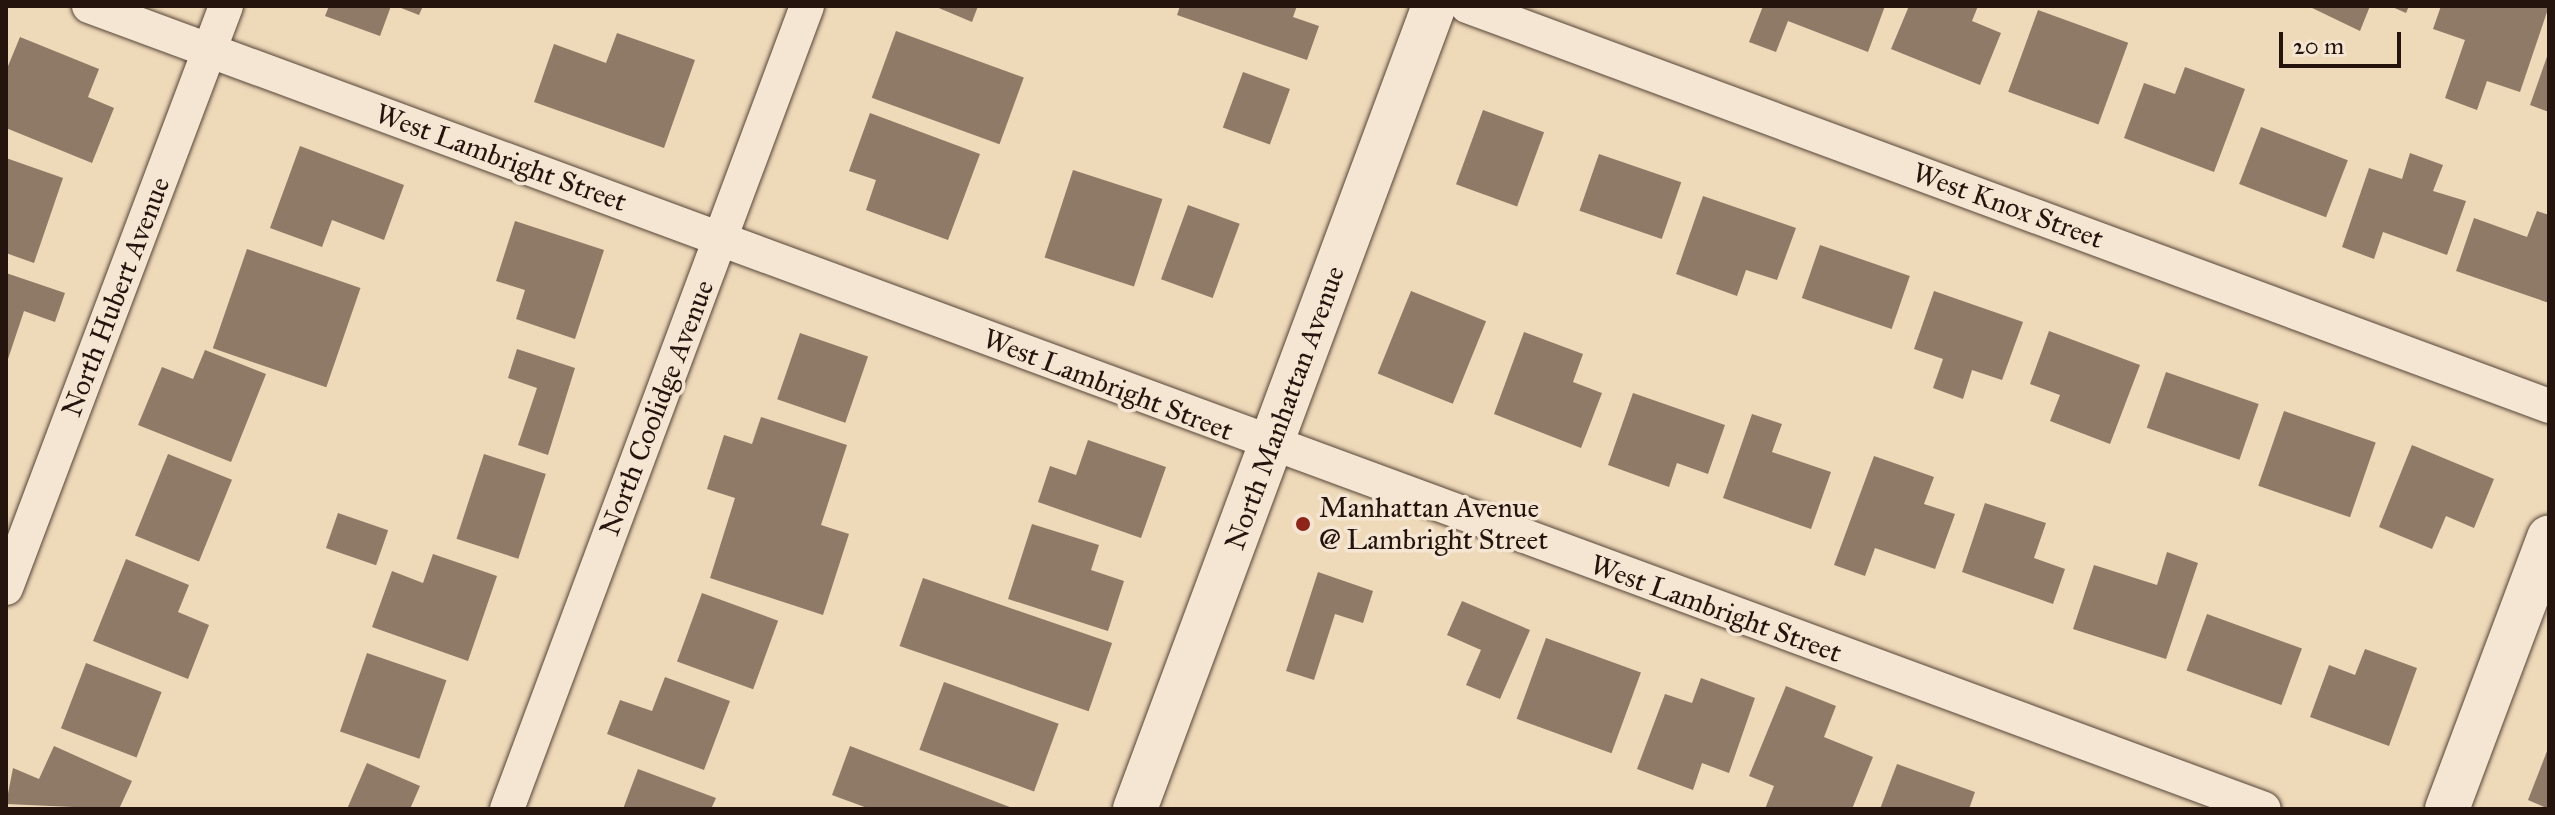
<!DOCTYPE html>
<html>
<head>
<meta charset="utf-8">
<style>
	body { margin:0 }
	#map { position:relative; width:2555px; height:815px; overflow:hidden; background:#eed9b9; font-family:"IM FELL Great Primer",serif }
	div>[style] { position:absolute }
	[style*='--x'] { left:calc(var(--x)*1px); top:calc(var(--y)*1px); width:calc(var(--w)*1px); rotate:calc(var(--a)*1deg) }
	.building>* { inset:0; background:#8e7a66; transform-origin:0 0 }
	.roads { filter:drop-shadow(0 0 2px #574538) drop-shadow(0 0 2px #574538) }
	.minor>* { height:34px; margin:-17px; padding:0 17px; transform-origin:17px; border-radius:17px; background:#f4e6d2 }
	.tertiary>* { height:44px; margin:-22px; padding:0 22px; transform-origin:22px; border-radius:22px; background:#f4e6d2 }
	.dots>* { width:22px; height:22px; translate:-50% -50%; box-sizing:border-box; border:4px solid #f4e6d2; border-radius:50% }
	span { translate:-50% -50%; white-space:nowrap; text-align:center; line-height:1.15; -webkit-text-stroke:7px #f4e6d2; paint-order:stroke }
	.street-label { font-size:28px; color:#25140d }
	.poi-label { font-size:28px; color:#25140d }
	.left { translate:0 -50%; text-align:left }
	.frame { position:absolute; inset:0; border:8px solid #25140d; pointer-events:none }
	.scale { position:absolute; left:2279px; top:32px; width:122px; height:36px; box-sizing:border-box; border:4px solid #25140d; border-top:0; padding-left:10px; font-size:24px; line-height:28px; white-space:nowrap; color:#25140d; -webkit-text-stroke:6px #f4e6d2; paint-order:stroke }
</style>
</head>
<body>
<div id="map">
	<div class="building">
		<i style="clip-path:polygon(329px 6px,391px 6px,380px 36px,325px 16px)"></i>
		<i style="clip-path:polygon(396px 6px,423px 6px,419px 15px)"></i>
		<i style="clip-path:polygon(934px 6px,978px 6px,972px 22px)"></i>
		<i style="clip-path:polygon(1180px 6px,1297px 6px,1293px 17px,1319px 26px,1307px 60px,1177px 15px)"></i>
		<i style="clip-path:polygon(1763px 6px,1885px 6px,1868px 52px,1788px 21px,1776px 52px,1749px 42px)"></i>
		<i style="clip-path:polygon(1909px 6px,1978px 6px,1972px 21px,2001px 33px,1980px 85px,1891px 49px)"></i>
		<i style="clip-path:polygon(2308px 6px,2370px 6px,2360px 31px)"></i>
		<i style="clip-path:polygon(2390px 6px,2409px 6px,2406px 13px)"></i>
		<i style="clip-path:polygon(2441px 6px,2549px 6px,2520px 92px,2487px 81px,2477px 110px,2445px 98px,2465px 40px,2433px 29px)"></i>
		<i style="left:2038px;top:10px;width:96px;height:87px;rotate:20deg"></i>
		<i style="left:896px;top:31px;width:136px;height:71px;rotate:20deg"></i>
		<i style="clip-path:polygon(617px 33px,695px 60px,664px 148px,534px 102px,554px 44px,606px 63px)"></i>
		<i style="clip-path:polygon(20px 37px,99px 69px,88px 97px,114px 108px,92px 163px,6px 128px,6px 71px)"></i>
		<i style="clip-path:polygon(2549px 51px,2549px 112px,2530px 105px)"></i>
		<i style="clip-path:polygon(2185px 67px,2245px 89px,2214px 172px,2124px 138px,2144px 83px,2175px 94px)"></i>
		<i style="left:1243px;top:72px;width:50px;height:59px;rotate:20deg"></i>
		<i style="left:1483px;top:110px;width:65px;height:79px;rotate:20deg"></i>
		<i style="clip-path:polygon(870px 113px,980px 154px,948px 240px,866px 210px,876px 180px,849px 171px)"></i>
		<i style="left:2261px;top:127px;width:93px;height:61px;rotate:21deg"></i>
		<i style="clip-path:polygon(300px 146px,404px 185px,384px 240px,332px 220px,322px 247px,270px 228px)"></i>
		<i style="clip-path:polygon(2410px 153px,2443px 165px,2433px 191px,2466px 201px,2447px 255px,2383px 232px,2374px 259px,2342px 247px,2369px 168px,2402px 179px)"></i>
		<i style="left:1599px;top:154px;width:87px;height:60px;rotate:19deg"></i>
		<i style="clip-path:polygon(6px 158px,63px 178px,34px 263px,6px 253px)"></i>
		<i style="left:1073px;top:170px;width:94px;height:92px;rotate:18deg"></i>
		<i style="clip-path:polygon(1703px 196px,1796px 228px,1777px 280px,1746px 270px,1737px 296px,1676px 274px)"></i>
		<i style="left:1188px;top:205px;width:55px;height:79px;rotate:20deg"></i>
		<i style="clip-path:polygon(2537px 211px,2549px 215px,2549px 303px,2456px 271px,2474px 218px,2527px 237px)"></i>
		<i style="clip-path:polygon(515px 221px,604px 250px,575px 339px,516px 319px,525px 290px,496px 281px)"></i>
		<i style="left:1820px;top:245px;width:95px;height:56px;rotate:19deg"></i>
		<i style="left:247px;top:249px;width:120px;height:105px;rotate:19deg"></i>
		<i style="clip-path:polygon(6px 273px,65px 293px,55px 322px,24px 311px,7px 362px)"></i>
		<i style="left:1411px;top:291px;width:81px;height:89px;rotate:22deg"></i>
		<i style="clip-path:polygon(1934px 291px,2023px 322px,2002px 380px,1972px 370px,1963px 399px,1933px 388px,1943px 359px,1914px 349px)"></i>
		<i style="clip-path:polygon(2049px 331px,2140px 365px,2110px 444px,2050px 421px,2060px 395px,2030px 384px)"></i>
		<i style="clip-path:polygon(1524px 332px,1583px 354px,1573px 382px,1602px 393px,1581px 448px,1494px 414px)"></i>
		<i style="left:800px;top:333px;width:72px;height:70px;rotate:19deg"></i>
		<i style="clip-path:polygon(517px 349px,575px 368px,548px 455px,518px 445px,537px 388px,508px 378px)"></i>
		<i style="clip-path:polygon(205px 350px,266px 374px,231px 462px,138px 425px,162px 367px,193px 379px)"></i>
		<i style="left:2166px;top:372px;width:98px;height:59px;rotate:19deg"></i>
		<i style="clip-path:polygon(1633px 393px,1725px 425px,1708px 474px,1677px 463px,1669px 487px,1608px 465px)"></i>
		<i style="left:2284px;top:411px;width:97px;height:79px;rotate:19deg"></i>
		<i style="clip-path:polygon(1752px 414px,1782px 424px,1772px 452px,1831px 472px,1811px 529px,1723px 498px)"></i>
		<i style="clip-path:polygon(761px 417px,847px 445px,821px 525px,849px 534px,823px 615px,710px 578px,735px 498px,707px 489px,724px 435px,752px 444px)"></i>
		<i style="clip-path:polygon(1088px 440px,1166px 467px,1141px 538px,1038px 502px,1050px 466px,1076px 475px)"></i>
		<i style="clip-path:polygon(2412px 445px,2494px 479px,2474px 528px,2446px 516px,2432px 549px,2379px 527px)"></i>
		<i style="left:168px;top:454px;width:69px;height:88px;rotate:22deg"></i>
		<i style="left:484px;top:454px;width:65px;height:89px;rotate:18deg"></i>
		<i style="clip-path:polygon(1874px 456px,1934px 477px,1924px 504px,1955px 514px,1935px 569px,1875px 548px,1865px 576px,1834px 565px)"></i>
		<i style="clip-path:polygon(1985px 503px,2046px 523px,2034px 558px,2065px 569px,2053px 604px,1962px 572px)"></i>
		<i style="left:338px;top:513px;width:53px;height:37px;rotate:19deg"></i>
		<i style="clip-path:polygon(1032px 524px,1099px 545px,1091px 570px,1124px 581px,1108px 631px,1008px 599px)"></i>
		<i style="clip-path:polygon(2167px 552px,2198px 563px,2166px 659px,2073px 629px,2094px 565px,2157px 585px)"></i>
		<i style="clip-path:polygon(433px 554px,497px 576px,468px 661px,372px 627px,392px 571px,423px 583px)"></i>
		<i style="clip-path:polygon(126px 559px,189px 585px,178px 612px,209px 625px,188px 679px,93px 641px)"></i>
		<i style="clip-path:polygon(1318px 572px,1373px 591px,1363px 623px,1335px 614px,1314px 680px,1286px 671px)"></i>
		<i style="left:923px;top:578px;width:200px;height:72px;rotate:19deg"></i>
		<i style="left:702px;top:593px;width:81px;height:73px;rotate:20deg"></i>
		<i style="clip-path:polygon(1462px 601px,1530px 630px,1500px 699px,1466px 685px,1481px 650px,1447px 635px)"></i>
		<i style="left:2207px;top:614px;width:101px;height:60px;rotate:20deg"></i>
		<i style="left:1546px;top:638px;width:101px;height:86px;rotate:20deg"></i>
		<i style="clip-path:polygon(2365px 649px,2417px 668px,2389px 746px,2310px 717px,2329px 665px,2355px 675px)"></i>
		<i style="left:367px;top:653px;width:84px;height:83px;rotate:19deg"></i>
		<i style="left:86px;top:663px;width:81px;height:70px;rotate:21deg"></i>
		<i style="clip-path:polygon(665px 677px,730px 701px,704px 770px,607px 734px,620px 700px,652px 711px)"></i>
		<i style="clip-path:polygon(1701px 678px,1755px 698px,1729px 773px,1702px 763px,1693px 790px,1637px 769px,1665px 694px,1692px 703px)"></i>
		<i style="left:944px;top:682px;width:122px;height:72px;rotate:20deg"></i>
		<i style="clip-path:polygon(1786px 686px,1836px 706px,1824px 737px,1873px 757px,1852px 809px,1765px 809px,1774px 786px,1749px 776px)"></i>
		<i style="clip-path:polygon(54px 746px,132px 781px,119px 809px,6px 804px,13px 768px,39px 779px)"></i>
		<i style="clip-path:polygon(850px 746px,1015px 809px,870px 809px,832px 795px)"></i>
		<i style="clip-path:polygon(2549px 746px,2549px 809px,2528px 800px)"></i>
		<i style="clip-path:polygon(367px 763px,420px 786px,410px 809px,347px 809px)"></i>
		<i style="clip-path:polygon(1897px 764px,1975px 792px,1969px 809px,1880px 809px)"></i>
		<i style="clip-path:polygon(638px 769px,716px 798px,711px 809px,623px 809px)"></i>
	</div>
	<div class="roads">
		<div class="minor">
			<i style="--x:89;--y:6;--w:2318;--a:20.26"></i>
			<i style="--x:1467;--y:6;--w:1154;--a:20.29"></i>
			<i style="--x:6;--y:588;--w:622;--a:-69.29"></i>
			<i style="--x:507;--y:809;--w:857;--a:-69.51"></i>
		</div>
		<div class="tertiary">
			<i style="--x:1135;--y:809;--w:857;--a:-69.58"></i>
			<i style="--x:2447;--y:809;--w:290;--a:-69.4"></i>
		</div>
	</div>
	<div class="dots">
		<i style="left:1303px;top:524px;background:#8f2418"></i>
	</div>
	<div class="street-label">
		<span style="left:501px;top:158px;rotate:20deg">West Lambright Street</span>
		<span style="left:2008px;top:206px;rotate:20deg">West Knox Street</span>
		<span style="left:116px;top:297px;rotate:-69deg">North Hubert Avenue</span>
		<span style="left:1108px;top:385px;rotate:21deg">West Lambright Street</span>
		<span style="left:657px;top:408px;rotate:-69deg">North Coolidge Avenue</span>
		<span style="left:1285px;top:408px;rotate:-70deg">North Manhattan Avenue</span>
		<span style="left:1716px;top:609px;rotate:20deg">West Lambright Street</span>
	</div>
	<div class="poi-label">
		<span class="left" style="left:1319px;top:524px">Manhattan Avenue<br>@ Lambright Street</span>
	</div>
	<div class="frame"></div>
	<div class="scale">20 m</div>
</div>
</body>
</html>
